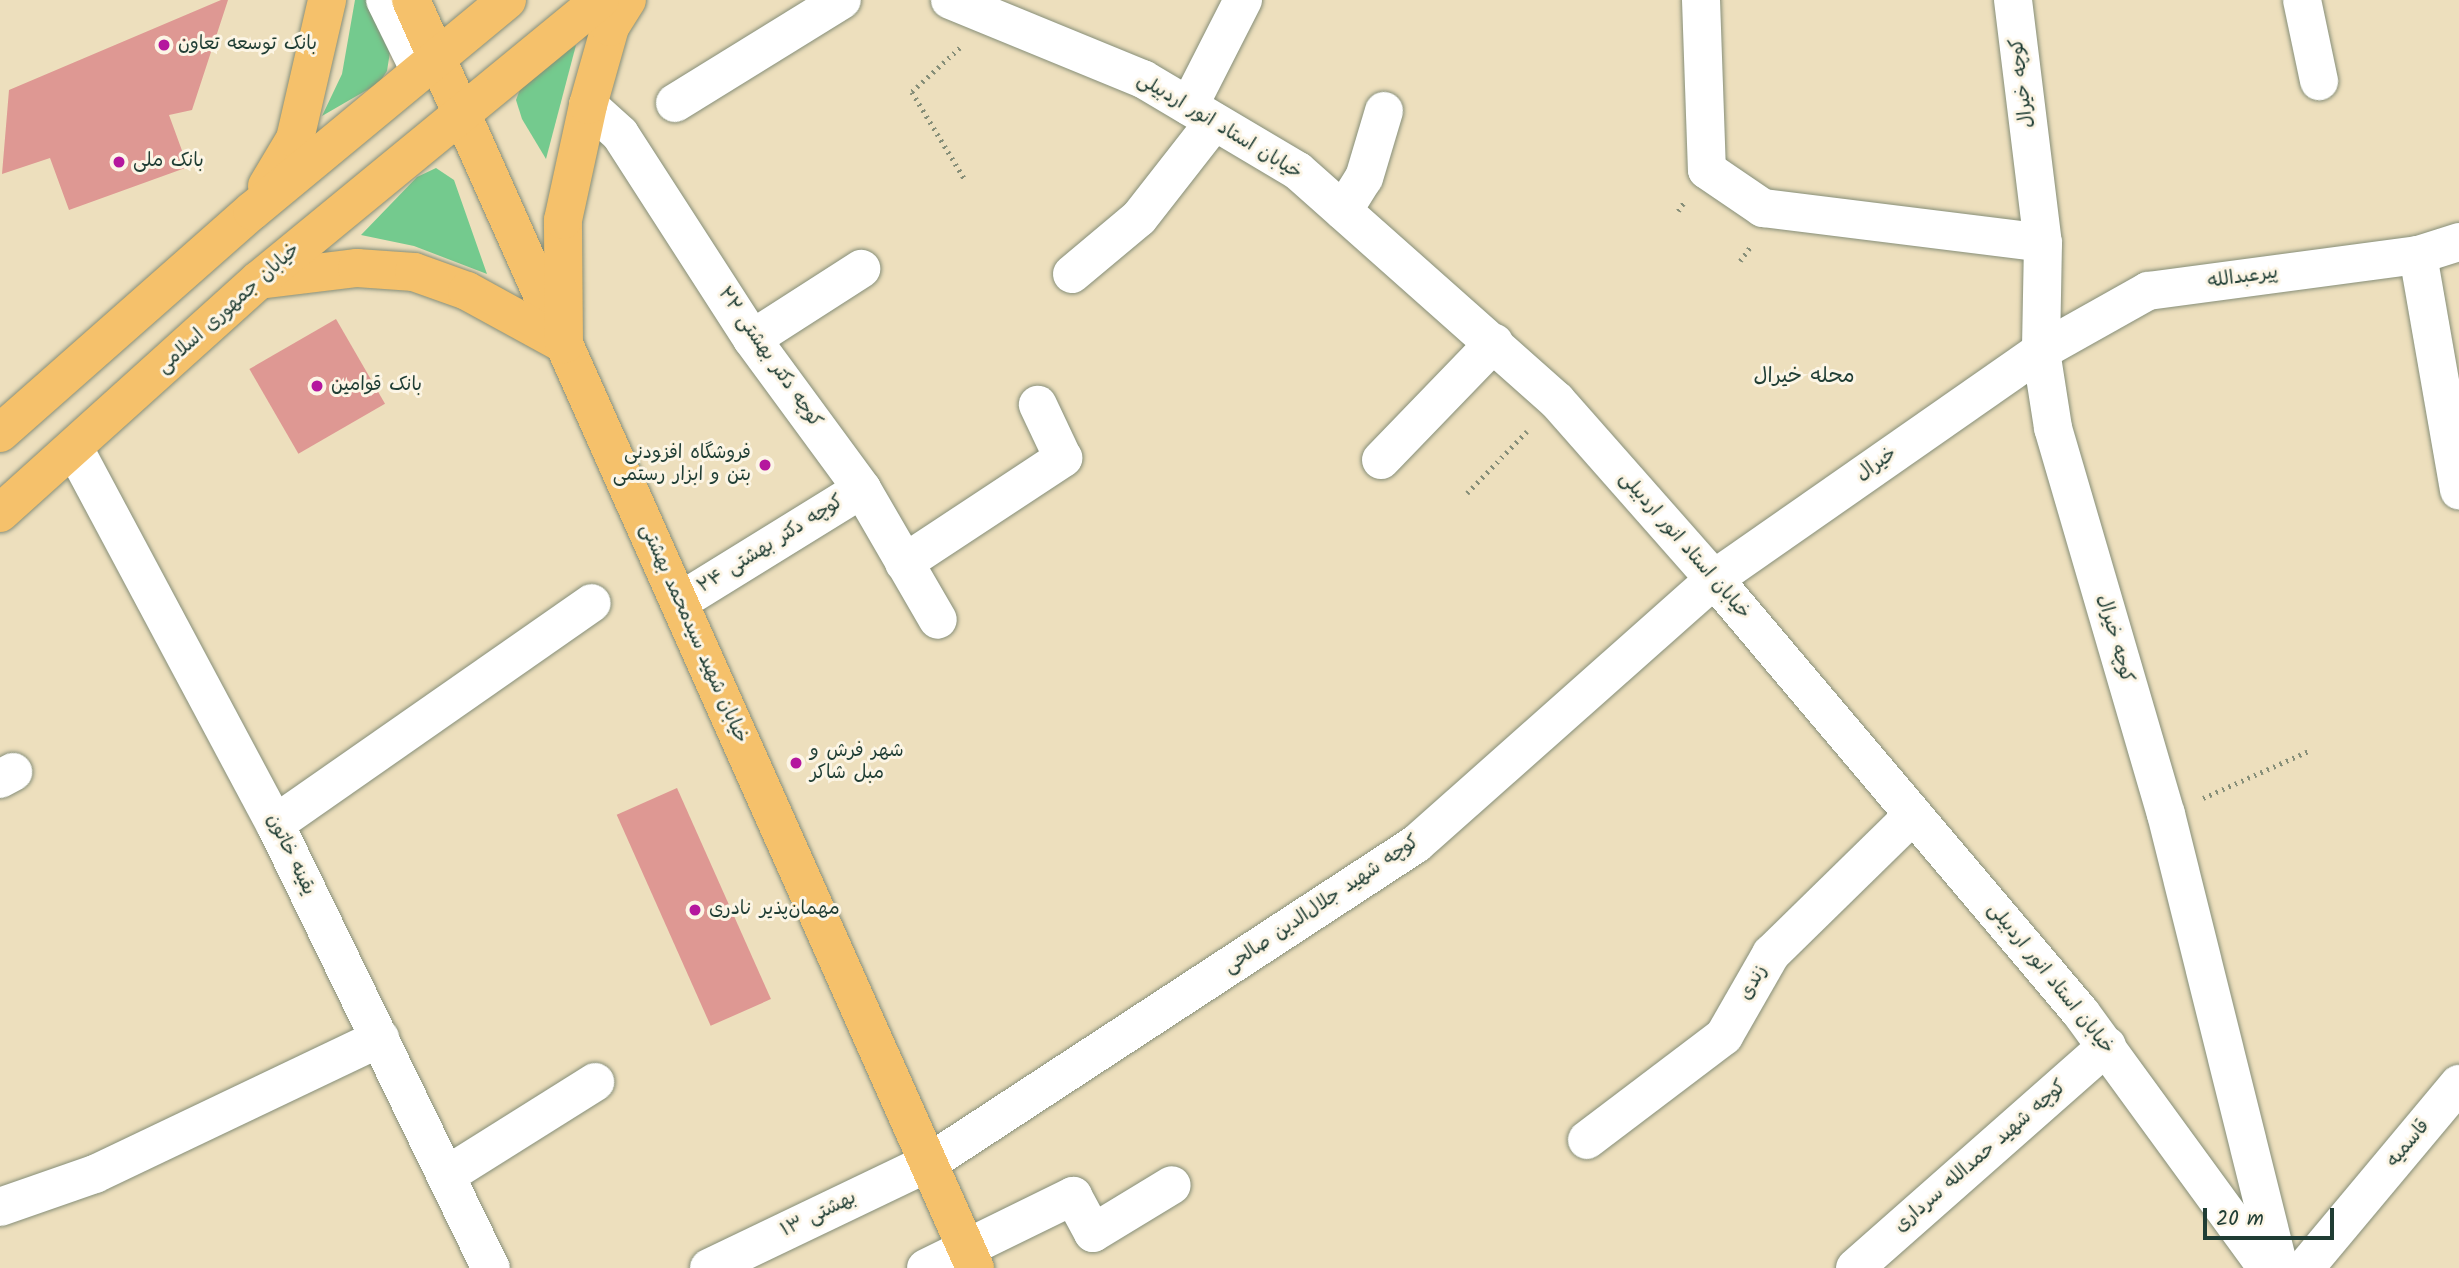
<!DOCTYPE html>
<html>
<head>
<meta charset="utf-8">
<style>
	body { margin:0 }
	#map { position:relative; width:2459px; height:1268px; overflow:hidden; background:#eddfbd; font-family:Kalam,"Playpen Sans Arabic",sans-serif }
	div>[style] { position:absolute }
	[style*='--x'] { left:calc(var(--x)*1px); top:calc(var(--y)*1px); width:calc(var(--w)*1px); rotate:calc(var(--a)*1deg) }
	.green>* { inset:0; background:#74ca8e }
	.building>* { inset:0; background:#de9893; transform-origin:0 0 }
	.path>* { height:4.5px; margin-top:-2.25px; transform-origin:0; background:repeating-linear-gradient(90deg,#868e78 0 2px,transparent 0 7px) }
	.roads { filter:drop-shadow(0 0 2px #868e78) drop-shadow(0 0 2px #868e78) }
	.minor>* { height:38px; margin:-19px; padding:0 19px; transform-origin:19px; border-radius:19px; background:#fff }
	.major>* { height:38px; margin:-19px; padding:0 19px; transform-origin:19px; border-radius:19px; background:#f5c16b }
	.dots>* { width:19px; height:19px; translate:-50% -50%; box-sizing:border-box; border:4px solid #fcf5e5; border-radius:50% }
	span { translate:-50% -50%; white-space:nowrap; text-align:center; line-height:1.15; -webkit-text-stroke:6px #fcf5e5; paint-order:stroke }
	.poi-label { font-size:19px; color:#1f3d34 }
	.left { translate:0 -50%; text-align:left }
	.right { translate:-100% -50%; text-align:right }
	.street-label { font-size:19px; color:#1f3d34 }
	.neighbourhood-label { font-size:21px; color:#1f3d34 }
	.scale { position:absolute; left:2203px; top:1208px; width:131px; height:32px; box-sizing:border-box; border:4px solid #1f3d34; border-top:0; padding-left:9px; font-size:21px; line-height:24px; white-space:nowrap; color:#1f3d34; -webkit-text-stroke:5px #fcf5e5; paint-order:stroke }
</style>
</head>
<body>
<div id="map">
	<div class="green">
		<i style="clip-path:polygon(355px 0,367px 0,390px 52px,387px 71px,379px 83px,322px 116px,342px 74px)"></i>
		<i style="clip-path:polygon(576px 45px,546px 159px,522px 119px,516px 100px,525px 76px)"></i>
		<i style="clip-path:polygon(436px 168px,454px 180px,487px 274px,414px 246px,361px 235px,417px 177px)"></i>
	</div>
	<div class="building">
		<i style="clip-path:polygon(221px 0,228px 0,192px 110px,169px 115px,188px 167px,69px 210px,50px 158px,2px 174px,9px 90px)"></i>
		<i style="left:336px;top:319px;width:98px;height:100px;rotate:60deg"></i>
		<i style="left:677px;top:788px;width:231px;height:66px;rotate:66deg"></i>
	</div>
	<div class="path">
		<i style="--x:960;--y:48;--w:65;--a:137.5"></i>
		<i style="--x:912;--y:92;--w:104;--a:58.8"></i>
		<i style="--x:1678;--y:211;--w:11;--a:-56"></i>
		<i style="--x:1740;--y:261;--w:19;--a:-54"></i>
		<i style="--x:1467;--y:493;--w:86;--a:-45.9"></i>
		<i style="--x:2203;--y:798;--w:118;--a:-24"></i>
	</div>
	<div class="roads">
		<div class="minor">
			<i style="--x:385;--y:0;--w:79;--a:63.8"></i>
			<i style="--x:950;--y:0;--w:209;--a:22.3"></i>
			<i style="--x:1143;--y:79;--w:180;--a:30.7"></i>
			<i style="--x:1298;--y:171;--w:346;--a:41.6"></i>
			<i style="--x:1557;--y:401;--w:237;--a:48.6"></i>
			<i style="--x:1714;--y:579;--w:568;--a:49.78"></i>
			<i style="--x:2081;--y:1013;--w:316;--a:53.9"></i>
			<i style="--x:1701;--y:0;--w:170;--a:88"></i>
			<i style="--x:1707;--y:170;--w:68;--a:34.2"></i>
			<i style="--x:1763;--y:208;--w:282;--a:7.1"></i>
			<i style="--x:2013;--y:0;--w:245;--a:83"></i>
			<i style="--x:2043;--y:243;--w:108;--a:91.1"></i>
			<i style="--x:2041;--y:351;--w:78;--a:81.1"></i>
			<i style="--x:2053;--y:428;--w:402;--a:73.7"></i>
			<i style="--x:2166;--y:814;--w:468;--a:76"></i>
			<i style="--x:2302;--y:0;--w:83;--a:78.1"></i>
			<i style="--x:675;--y:103;--w:196;--a:-31.7"></i>
			<i style="--x:588;--y:105;--w:43;--a:42.2"></i>
			<i style="--x:620;--y:134;--w:244;--a:57.2"></i>
			<i style="--x:752;--y:339;--w:186;--a:53.7"></i>
			<i style="--x:862;--y:489;--w:151;--a:59.9"></i>
			<i style="--x:1189;--y:106;--w:119;--a:-63"></i>
			<i style="--x:1343;--y:211;--w:39;--a:-58"></i>
			<i style="--x:1364;--y:178;--w:70;--a:-73.4"></i>
			<i style="--x:2418;--y:255;--w:239;--a:80.1"></i>
			<i style="--x:1072;--y:274;--w:87;--a:-39.9"></i>
			<i style="--x:1139;--y:218;--w:122;--a:-52"></i>
			<i style="--x:752;--y:339;--w:130;--a:-32.7"></i>
			<i style="--x:74;--y:448;--w:426;--a:61.9"></i>
			<i style="--x:275;--y:824;--w:494;--a:64.1"></i>
			<i style="--x:1381;--y:460;--w:163;--a:-46"></i>
			<i style="--x:904;--y:563;--w:191;--a:-33.4"></i>
			<i style="--x:1063;--y:458;--w:59;--a:-115.3"></i>
			<i style="--x:679;--y:602;--w:215;--a:-31.7"></i>
			<i style="--x:0;--y:779;--w:15;--a:-28"></i>
			<i style="--x:275;--y:824;--w:386;--a:-34.9"></i>
			<i style="--x:1587;--y:1140;--w:172;--a:-37.2"></i>
			<i style="--x:1724;--y:1036;--w:95;--a:-60.2"></i>
			<i style="--x:1771;--y:954;--w:199;--a:-44.4"></i>
			<i style="--x:447;--y:1175;--w:175;--a:-32.1"></i>
			<i style="--x:0;--y:1207;--w:101;--a:-19.2"></i>
			<i style="--x:95;--y:1174;--w:316;--a:-25.5"></i>
			<i style="--x:709;--y:1268;--w:245;--a:-25.6"></i>
			<i style="--x:930;--y:1162;--w:581;--a:-33.2"></i>
			<i style="--x:1416;--y:844;--w:399;--a:-41.6"></i>
			<i style="--x:1714;--y:579;--w:399;--a:-34.9"></i>
			<i style="--x:2041;--y:351;--w:123;--a:-29.3"></i>
			<i style="--x:2148;--y:291;--w:272;--a:-7.6"></i>
			<i style="--x:2418;--y:255;--w:43;--a:-17.6"></i>
			<i style="--x:926;--y:1268;--w:164;--a:-26.1"></i>
			<i style="--x:1073;--y:1196;--w:42;--a:61.6"></i>
			<i style="--x:1093;--y:1233;--w:92;--a:-31.3"></i>
			<i style="--x:1855;--y:1268;--w:336;--a:-41.4"></i>
			<i style="--x:2305;--y:1268;--w:240;--a:-50.1"></i>
		</div>
		<div class="major">
			<i style="--x:411;--y:0;--w:1388;--a:66.02"></i>
			<i style="--x:267;--y:186;--w:55;--a:-59.2"></i>
			<i style="--x:295;--y:139;--w:143;--a:-77"></i>
			<i style="--x:259;--y:280;--w:99;--a:-7"></i>
			<i style="--x:357;--y:268;--w:57;--a:4"></i>
			<i style="--x:414;--y:272;--w:56;--a:19.7"></i>
			<i style="--x:467;--y:291;--w:111;--a:28.7"></i>
			<i style="--x:564;--y:344;--w:124;--a:-90.5"></i>
			<i style="--x:563;--y:220;--w:118;--a:-77.7"></i>
			<i style="--x:588;--y:105;--w:81;--a:-74.2"></i>
			<i style="--x:610;--y:27;--w:32;--a:-58"></i>
			<i style="--x:0;--y:433;--w:336;--a:-41.4"></i>
			<i style="--x:252;--y:211;--w:331;--a:-39.6"></i>
			<i style="--x:0;--y:513;--w:348;--a:-42"></i>
			<i style="--x:259;--y:280;--w:441;--a:-39.4"></i>
		</div>
	</div>
	<div class="dots">
		<i style="left:164px;top:45px;background:#b5179e"></i>
		<i style="left:119px;top:162px;background:#b5179e"></i>
		<i style="left:317px;top:386px;background:#b5179e"></i>
		<i style="left:765px;top:465px;background:#b5179e"></i>
		<i style="left:796px;top:763px;background:#b5179e"></i>
		<i style="left:695px;top:910px;background:#b5179e"></i>
	</div>
	<div class="poi-label">
		<span class="left" style="left:178px;top:45px">بانک توسعه تعاون</span>
		<span class="left" style="left:133px;top:162px">بانک ملی</span>
		<span class="left" style="left:331px;top:386px">بانک قوامین</span>
		<span class="right" style="left:751px;top:465px">فروشگاه افزودنی<br>بتن و ابزار رستمی</span>
		<span class="left" style="left:810px;top:763px">شهر فرش و<br>مبل شاکر</span>
		<span class="left" style="left:709px;top:910px">مهمان‌پذیر نادری</span>
	</div>
	<div class="street-label">
		<span style="left:2023px;top:83px;rotate:-97deg">کوچه خیرال</span>
		<span style="left:1219px;top:127px;rotate:31deg">خیابان استاد انور اردبیلی</span>
		<span style="left:2243px;top:278px;rotate:-8deg">پیرعبدالله</span>
		<span style="left:229px;top:309px;rotate:-42deg">خیابان جمهوری اسلامی</span>
		<span style="left:769px;top:358px;rotate:55deg">کوچه دکتر بهشتی ۲۲</span>
		<span style="left:1877px;top:465px;rotate:-35deg">خیرال</span>
		<span style="left:771px;top:545px;rotate:-32deg">کوچه دکتر بهشتی ۲۴</span>
		<span style="left:1684px;top:546px;rotate:49deg">خیابان استاد انور اردبیلی</span>
		<span style="left:693px;top:634px;rotate:66deg">خیابان شهید سیدمحمد بهشتی</span>
		<span style="left:2114px;top:639px;rotate:74deg">کوچه خیرال</span>
		<span style="left:290px;top:855px;rotate:64deg">یقینه خاتون</span>
		<span style="left:1322px;top:905px;rotate:-34deg">کوچه شهید جلال‌الدین صالحی</span>
		<span style="left:2050px;top:979px;rotate:51deg">خیابان استاد انور اردبیلی</span>
		<span style="left:1754px;top:983px;rotate:-60deg">زندی</span>
		<span style="left:2409px;top:1144px;rotate:-50deg">قاسمیه</span>
		<span style="left:1981px;top:1157px;rotate:-41deg">کوچه شهید حمدالله سرداری</span>
		<span style="left:819px;top:1215px;rotate:-26deg">بهشتی ۱۳</span>
	</div>
	<div class="neighbourhood-label">
		<span style="left:1804px;top:377px">محله خیرال</span>
	</div>
	<div class="scale">20 m</div>
</div>
</body>
</html>
